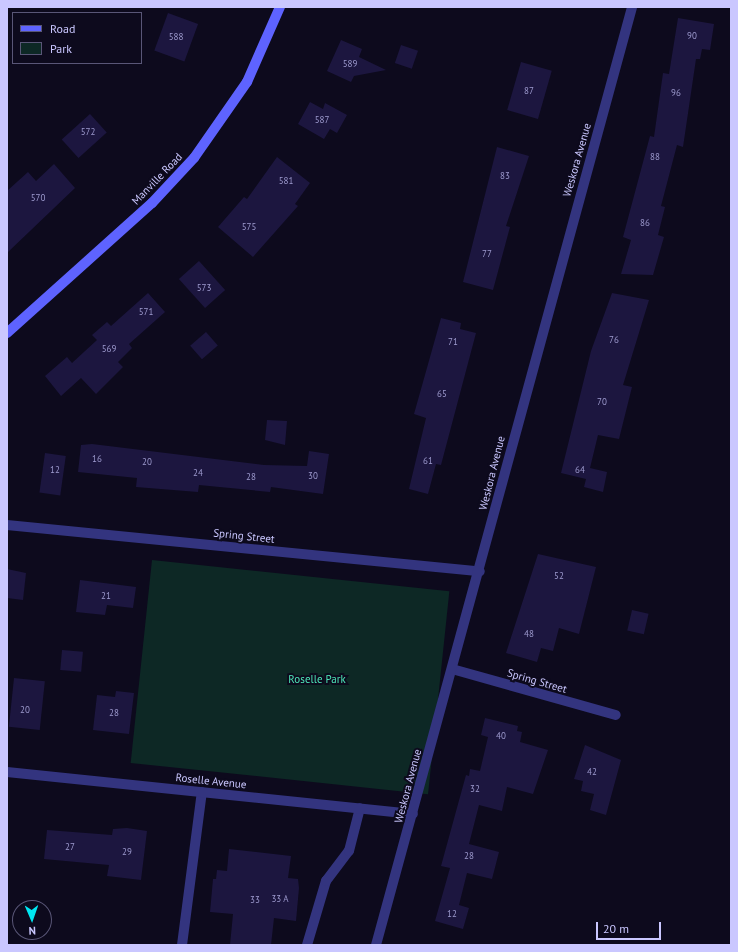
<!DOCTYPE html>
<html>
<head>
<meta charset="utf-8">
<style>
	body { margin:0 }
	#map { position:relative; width:738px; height:952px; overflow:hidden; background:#0d0a1d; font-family:"PT Sans",sans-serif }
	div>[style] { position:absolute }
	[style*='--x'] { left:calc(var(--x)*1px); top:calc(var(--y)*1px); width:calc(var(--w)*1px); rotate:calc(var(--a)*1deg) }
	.green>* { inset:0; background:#0d2825; transform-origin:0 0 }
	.building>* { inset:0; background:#1c163f; transform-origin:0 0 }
	.service>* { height:10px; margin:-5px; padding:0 5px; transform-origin:5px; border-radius:5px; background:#33347f }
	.minor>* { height:10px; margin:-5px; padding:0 5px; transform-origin:5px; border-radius:5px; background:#33347f }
	.secondary>* { height:10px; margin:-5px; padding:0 5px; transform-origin:5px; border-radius:5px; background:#5e63ff }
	span { translate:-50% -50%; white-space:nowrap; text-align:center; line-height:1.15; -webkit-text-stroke:4px #0d0a1d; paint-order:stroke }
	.number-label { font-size:9px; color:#9e9bcf }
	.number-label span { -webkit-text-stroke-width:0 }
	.street-label { font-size:11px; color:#cac7ff }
	.park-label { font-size:11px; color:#4de5b7 }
	.frame { position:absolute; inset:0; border:8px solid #cac7ff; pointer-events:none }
	.legend { position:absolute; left:12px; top:12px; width:130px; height:52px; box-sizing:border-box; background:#0d0a1d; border:1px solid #595677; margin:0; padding:5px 7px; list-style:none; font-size:12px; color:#cac7ff }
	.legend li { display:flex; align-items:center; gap:8px; height:20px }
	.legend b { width:20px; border:1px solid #595677 }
	.north { position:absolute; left:12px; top:900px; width:40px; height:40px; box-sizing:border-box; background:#0d0a1d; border:1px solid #595677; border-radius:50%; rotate:178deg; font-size:11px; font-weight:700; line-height:16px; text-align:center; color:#cac7ff }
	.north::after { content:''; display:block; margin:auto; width:14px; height:18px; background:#00e7f2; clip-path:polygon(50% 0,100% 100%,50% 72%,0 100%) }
	.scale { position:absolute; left:596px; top:922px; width:65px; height:18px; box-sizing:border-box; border:2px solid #cac7ff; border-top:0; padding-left:5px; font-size:12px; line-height:14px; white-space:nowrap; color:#cac7ff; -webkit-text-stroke:3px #0d0a1d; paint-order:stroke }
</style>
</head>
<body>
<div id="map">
	<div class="green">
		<i style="left:152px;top:560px;width:299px;height:204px;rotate:6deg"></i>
	</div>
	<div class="building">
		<i style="left:168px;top:13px;width:32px;height:40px;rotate:20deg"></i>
		<i style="clip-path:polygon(678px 18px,714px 24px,710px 50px,702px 49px,700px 59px,696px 59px,683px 147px,677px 145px,661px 206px,665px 207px,658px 235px,664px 237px,653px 275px,621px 274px,631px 240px,623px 237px,650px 136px,654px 137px,663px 73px,669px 74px)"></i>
		<i style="clip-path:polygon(341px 40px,362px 49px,359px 57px,386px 70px,354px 76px,351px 82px,327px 71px)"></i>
		<i style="left:401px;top:45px;width:18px;height:19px;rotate:19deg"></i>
		<i style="left:521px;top:62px;width:32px;height:50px;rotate:16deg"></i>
		<i style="clip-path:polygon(310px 102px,323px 109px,325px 103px,347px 115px,337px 133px,330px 129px,324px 139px,298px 124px)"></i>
		<i style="left:90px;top:114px;width:25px;height:38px;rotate:48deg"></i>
		<i style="clip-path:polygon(497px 147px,529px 156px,506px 226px,510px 227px,493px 290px,463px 282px)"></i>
		<i style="clip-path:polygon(277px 157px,310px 183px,295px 204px,298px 206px,253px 257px,218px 227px,244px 197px,247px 199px)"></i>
		<i style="clip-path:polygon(54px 164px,75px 188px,7px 253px,7px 191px,28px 172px,36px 181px)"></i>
		<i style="left:199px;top:261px;width:39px;height:27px;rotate:48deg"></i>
		<i style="clip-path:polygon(148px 293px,165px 312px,129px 344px,132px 348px,118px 362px,123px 367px,96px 394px,81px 378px,61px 396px,45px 376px,67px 357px,72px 363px,97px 340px,92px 335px,107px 322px,111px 326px)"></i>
		<i style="clip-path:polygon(612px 293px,649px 300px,623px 385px,632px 387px,619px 439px,598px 435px,590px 468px,607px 472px,603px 492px,584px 487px,586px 479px,561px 473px,591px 351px)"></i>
		<i style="clip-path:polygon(441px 318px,461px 323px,460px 329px,476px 333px,441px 465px,436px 464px,428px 494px,409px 489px,426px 418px,414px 414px)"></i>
		<i style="left:206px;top:332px;width:18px;height:21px;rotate:49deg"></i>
		<i style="clip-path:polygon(267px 420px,287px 421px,285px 445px,265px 440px)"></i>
		<i style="clip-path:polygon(92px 444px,264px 465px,307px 466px,309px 451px,329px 454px,323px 494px,271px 487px,270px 492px,199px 485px,198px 492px,136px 487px,137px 478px,78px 472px,81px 445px)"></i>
		<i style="left:45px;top:453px;width:21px;height:40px;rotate:8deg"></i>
		<i style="clip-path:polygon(538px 554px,596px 567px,579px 634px,559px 628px,553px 651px,541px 648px,537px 662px,506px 653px)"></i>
		<i style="clip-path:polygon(7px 569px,26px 573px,23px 600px,7px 598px)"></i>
		<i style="clip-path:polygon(80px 580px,136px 587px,133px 608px,107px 605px,105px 615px,76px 612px)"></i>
		<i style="left:632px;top:610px;width:17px;height:21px;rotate:13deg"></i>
		<i style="left:62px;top:650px;width:21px;height:20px;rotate:5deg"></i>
		<i style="left:14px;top:678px;width:31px;height:49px;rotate:6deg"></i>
		<i style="clip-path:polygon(116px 691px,134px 693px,129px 734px,93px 730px,97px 695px,115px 697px)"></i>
		<i style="clip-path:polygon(485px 718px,518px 726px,517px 731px,522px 732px,520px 742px,548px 750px,533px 794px,507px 787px,502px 811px,479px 805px,469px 844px,499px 852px,492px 879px,467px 873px,459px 905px,469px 908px,463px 929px,435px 921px,450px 868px,441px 866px,466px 775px,469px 776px,470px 769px,480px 771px,488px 737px,481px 735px)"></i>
		<i style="clip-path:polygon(585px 745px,621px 760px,606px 815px,590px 810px,594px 794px,581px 791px,583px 781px,574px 779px)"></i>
		<i style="clip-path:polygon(127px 828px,147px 831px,141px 880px,107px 876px,109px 865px,44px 859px,47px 830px,112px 835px,113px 829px)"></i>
		<i style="clip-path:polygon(229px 849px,291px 856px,288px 878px,298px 879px,299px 888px,296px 921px,274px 918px,271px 945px,230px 945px,233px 914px,210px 912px,213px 879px,216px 879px,217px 870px,227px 871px)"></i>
	</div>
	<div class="service">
		<i style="--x:182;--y:945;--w:154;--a:-82.6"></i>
		<i style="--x:307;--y:945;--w:67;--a:-73.5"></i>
		<i style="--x:326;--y:881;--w:38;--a:-53"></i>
		<i style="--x:349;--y:851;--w:44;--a:-75.7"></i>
	</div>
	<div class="minor">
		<i style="--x:7;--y:525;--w:475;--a:5.6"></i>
		<i style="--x:452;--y:669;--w:170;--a:15.7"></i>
		<i style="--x:7;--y:772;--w:408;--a:5.9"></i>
		<i style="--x:376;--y:945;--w:972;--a:-74.73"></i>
	</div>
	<div class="secondary">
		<i style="--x:7;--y:333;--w:195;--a:-41.9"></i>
		<i style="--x:152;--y:203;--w:62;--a:-47"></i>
		<i style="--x:194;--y:158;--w:93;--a:-55.1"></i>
		<i style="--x:247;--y:82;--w:82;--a:-66.3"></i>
	</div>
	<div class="number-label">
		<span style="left:692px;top:36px">90</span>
		<span style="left:176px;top:37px">588</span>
		<span style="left:350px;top:64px">589</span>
		<span style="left:529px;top:91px">87</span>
		<span style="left:676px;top:93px">96</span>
		<span style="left:322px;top:120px">587</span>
		<span style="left:88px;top:132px">572</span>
		<span style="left:655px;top:157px">88</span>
		<span style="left:505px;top:176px">83</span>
		<span style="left:286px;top:181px">581</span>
		<span style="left:38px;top:198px">570</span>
		<span style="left:645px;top:223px">86</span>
		<span style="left:249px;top:227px">575</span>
		<span style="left:487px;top:254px">77</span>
		<span style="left:204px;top:288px">573</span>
		<span style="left:146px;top:312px">571</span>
		<span style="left:614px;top:340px">76</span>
		<span style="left:453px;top:342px">71</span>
		<span style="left:109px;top:349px">569</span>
		<span style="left:442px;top:394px">65</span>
		<span style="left:602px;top:402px">70</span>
		<span style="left:97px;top:459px">16</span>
		<span style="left:428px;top:461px">61</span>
		<span style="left:147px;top:462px">20</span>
		<span style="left:55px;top:470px">12</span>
		<span style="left:580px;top:470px">64</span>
		<span style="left:198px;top:473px">24</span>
		<span style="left:313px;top:476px">30</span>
		<span style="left:251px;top:477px">28</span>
		<span style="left:559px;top:576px">52</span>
		<span style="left:106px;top:596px">21</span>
		<span style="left:529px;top:634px">48</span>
		<span style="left:25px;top:710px">20</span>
		<span style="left:114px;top:713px">28</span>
		<span style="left:501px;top:736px">40</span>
		<span style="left:592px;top:772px">42</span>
		<span style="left:475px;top:789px">32</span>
		<span style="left:70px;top:847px">27</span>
		<span style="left:127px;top:852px">29</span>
		<span style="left:469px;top:856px">28</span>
		<span style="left:280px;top:899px">33 A</span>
		<span style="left:255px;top:900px">33</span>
		<span style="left:452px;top:914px">12</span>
	</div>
	<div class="street-label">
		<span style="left:577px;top:160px;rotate:-74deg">Weskora Avenue</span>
		<span style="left:157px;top:179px;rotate:-46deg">Manville Road</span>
		<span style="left:492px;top:473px;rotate:-76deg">Weskora Avenue</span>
		<span style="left:244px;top:536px;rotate:6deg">Spring Street</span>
		<span style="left:537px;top:681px;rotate:16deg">Spring Street</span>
		<span style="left:211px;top:781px;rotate:6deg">Roselle Avenue</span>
		<span style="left:408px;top:786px;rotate:-75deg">Weskora Avenue</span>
	</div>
	<div class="park-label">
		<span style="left:317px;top:679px">Roselle Park</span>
	</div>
	<div class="frame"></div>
	<ul class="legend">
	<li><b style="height:5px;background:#5e63ff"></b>Road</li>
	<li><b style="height:11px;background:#0d2825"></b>Park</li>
	</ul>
	<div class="north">N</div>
	<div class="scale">20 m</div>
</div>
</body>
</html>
